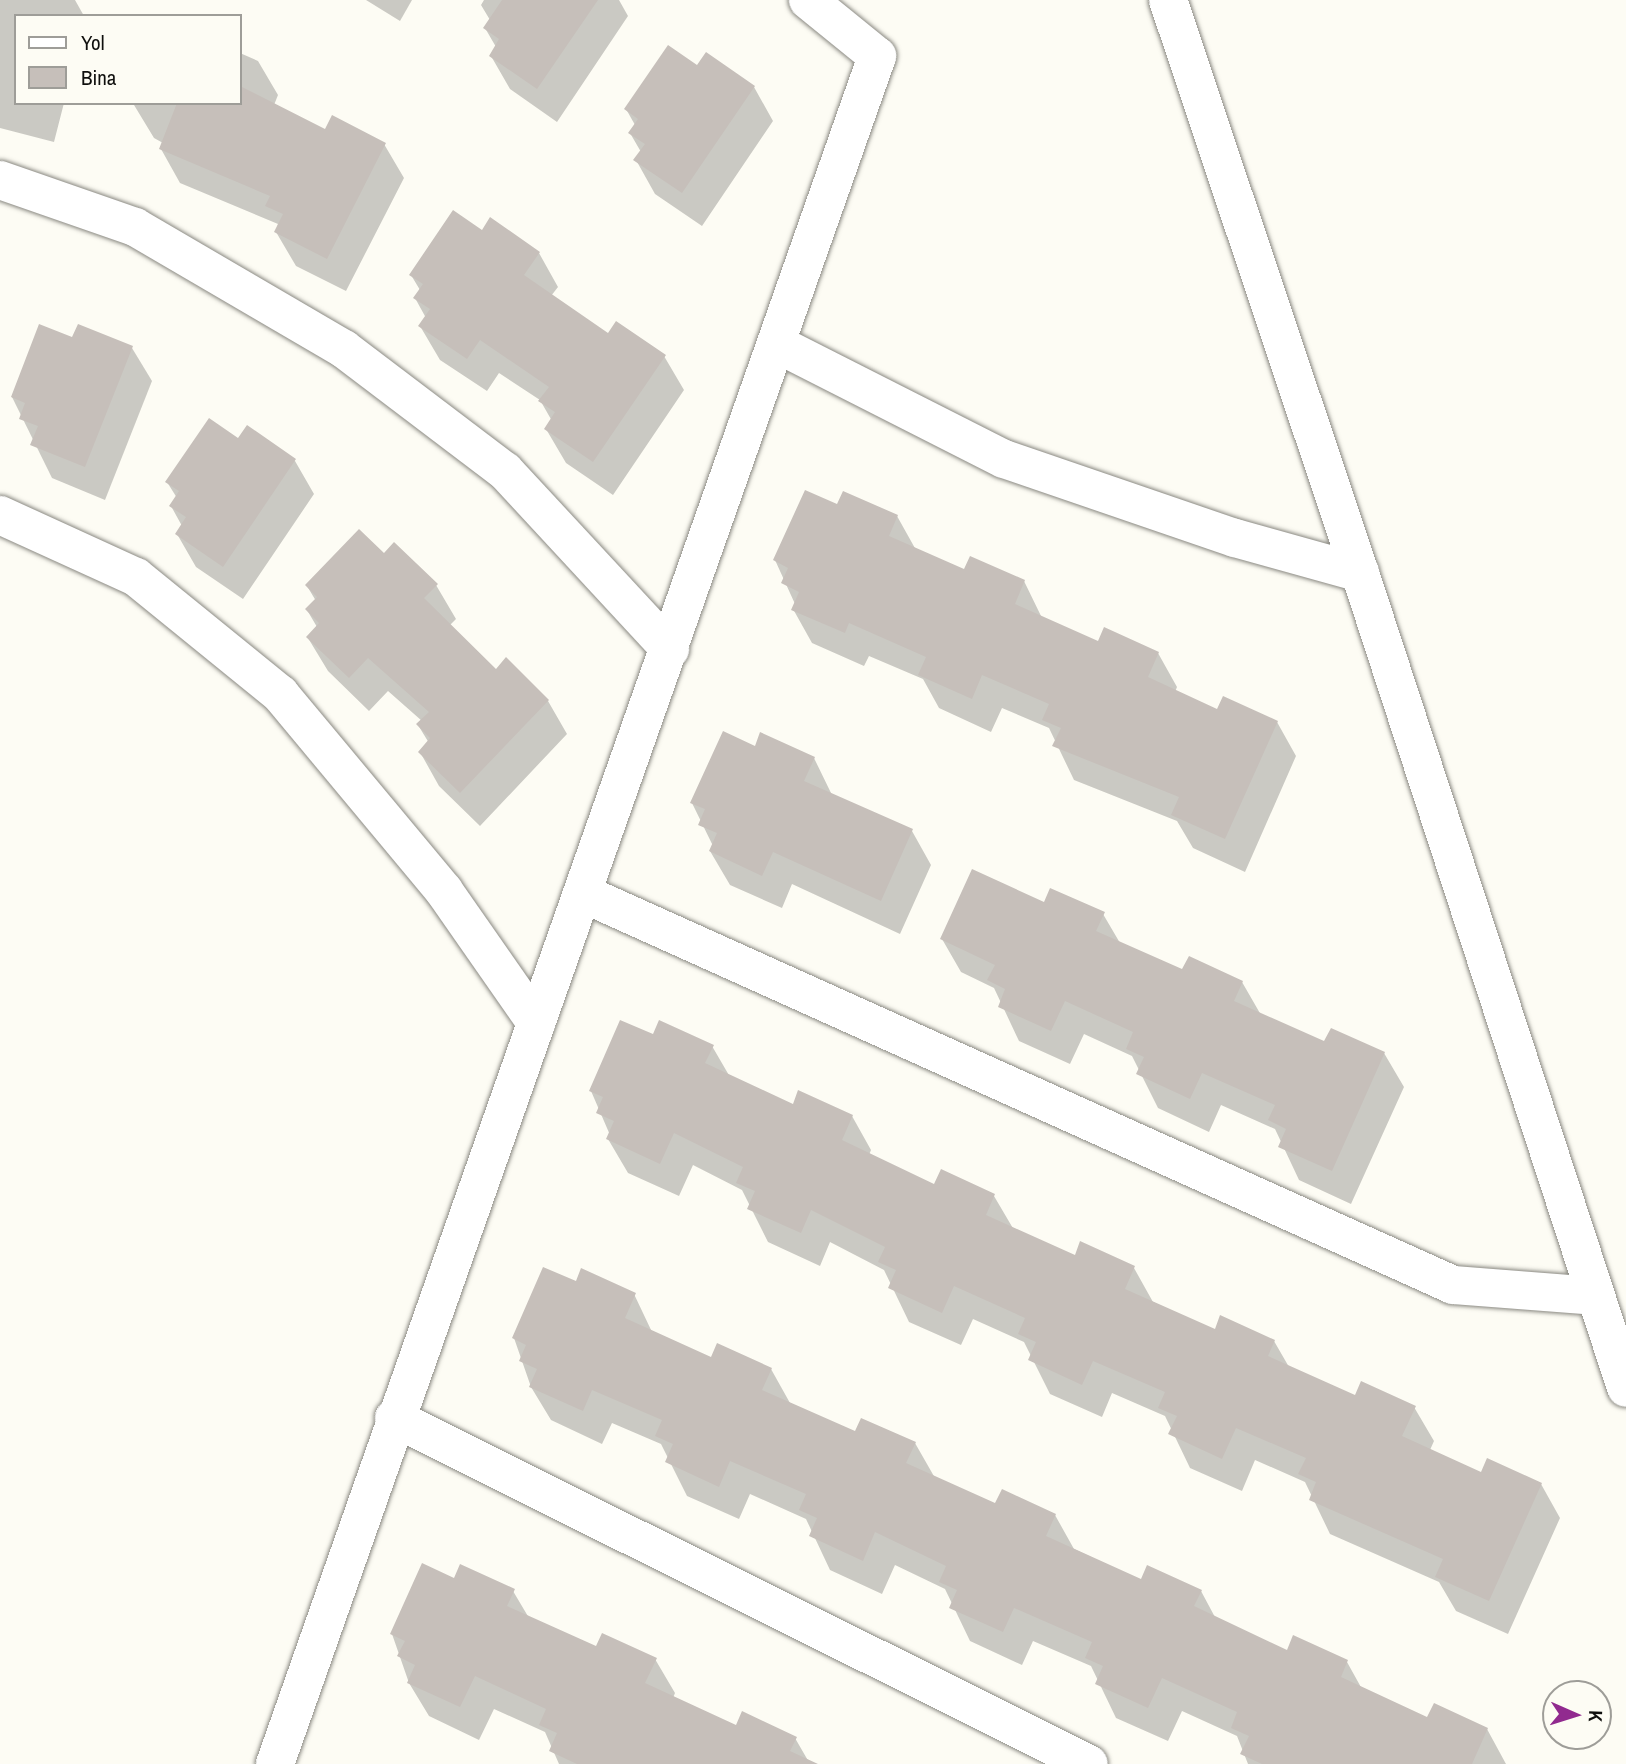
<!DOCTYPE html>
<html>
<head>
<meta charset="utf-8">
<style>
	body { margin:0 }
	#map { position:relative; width:1626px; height:1764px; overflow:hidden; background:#fdfcf4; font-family:"Archivo Narrow",sans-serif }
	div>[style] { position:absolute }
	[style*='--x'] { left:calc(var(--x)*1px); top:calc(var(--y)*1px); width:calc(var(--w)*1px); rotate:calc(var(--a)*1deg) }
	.shadow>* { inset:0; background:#0003 }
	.building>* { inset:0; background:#c6bfba }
	.roads { filter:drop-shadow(0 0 2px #8a8982) drop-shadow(0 0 2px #8a8982) }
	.minor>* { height:38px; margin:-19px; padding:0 19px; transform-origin:19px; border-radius:19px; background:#fff }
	span { translate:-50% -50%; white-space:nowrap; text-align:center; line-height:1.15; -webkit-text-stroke:5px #fdfcf4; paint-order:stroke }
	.legend { position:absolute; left:14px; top:14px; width:228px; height:91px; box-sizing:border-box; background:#fdfcf4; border:2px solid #9e9d98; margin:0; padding:9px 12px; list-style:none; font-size:21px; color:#0f0f0d }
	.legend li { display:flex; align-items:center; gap:14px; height:35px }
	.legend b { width:35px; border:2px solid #9e9d98 }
	.north { position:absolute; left:1542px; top:1680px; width:70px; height:70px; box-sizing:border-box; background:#fdfcf4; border:2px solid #9e9d98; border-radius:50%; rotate:93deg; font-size:19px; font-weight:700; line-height:28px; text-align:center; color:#0f0f0d }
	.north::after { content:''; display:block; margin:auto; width:24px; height:32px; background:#912a8f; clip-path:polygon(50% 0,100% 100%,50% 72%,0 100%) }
</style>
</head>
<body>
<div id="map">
	<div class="shadow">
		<i style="clip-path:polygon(0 0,75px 0,84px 16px,16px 16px,16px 103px,64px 103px,54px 142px,0 128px)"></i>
		<i style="clip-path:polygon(366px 0,412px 0,400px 21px)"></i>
		<i style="clip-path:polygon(484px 0,619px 0,628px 16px,557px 122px,510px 89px,491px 56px,496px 47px,485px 28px,490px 20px,481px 5px)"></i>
		<i style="clip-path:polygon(240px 53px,258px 61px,278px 95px,274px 105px,326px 131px,384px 144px,404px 178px,346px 291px,296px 266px,276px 232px,278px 224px,180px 183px,161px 149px,163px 143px,154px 138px,134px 105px,240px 103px)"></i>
		<i style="clip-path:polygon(697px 67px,754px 87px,773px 121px,702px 226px,655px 194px,636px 160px,641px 152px,630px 133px,635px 125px,626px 109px)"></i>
		<i style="clip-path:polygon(482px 233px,539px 253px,558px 287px,551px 296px,608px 336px,664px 356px,684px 390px,613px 495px,566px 463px,546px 429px,552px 421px,540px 400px,499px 373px,487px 391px,440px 360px,420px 326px,426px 318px,415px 298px,420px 290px,411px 275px)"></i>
		<i style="clip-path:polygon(73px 340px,132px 348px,152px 381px,105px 500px,52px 478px,12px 397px)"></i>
		<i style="clip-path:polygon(239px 440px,295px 461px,314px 494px,243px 599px,196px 567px,177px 534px,182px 526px,171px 506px,177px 498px,167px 482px)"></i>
		<i style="clip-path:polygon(838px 507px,897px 516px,916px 550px,965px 572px,1024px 581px,1042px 618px,1099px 643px,1158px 653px,1177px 687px,1175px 692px,1218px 712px,1277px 722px,1296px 756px,1245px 872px,1193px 848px,1177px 821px,1074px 780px,1049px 728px,1002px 708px,991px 732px,939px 708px,923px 679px,869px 656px,864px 666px,812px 643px,793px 609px,795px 604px,775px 560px)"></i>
		<i style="clip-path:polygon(384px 556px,436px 585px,456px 619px,449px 626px,496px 671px,548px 701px,567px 734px,480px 826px,439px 786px,420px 752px,429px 743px,418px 725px,422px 721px,388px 691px,369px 711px,328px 671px,308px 638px,317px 627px,307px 610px,316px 601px,307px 586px)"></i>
		<i style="clip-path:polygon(756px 748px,814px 758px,832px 795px,912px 831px,931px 865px,900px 934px,792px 884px,782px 908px,730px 885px,710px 851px,713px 846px,692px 803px)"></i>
		<i style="clip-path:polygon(1044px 904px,1103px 914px,1120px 943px,1183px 971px,1242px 982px,1261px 1015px,1325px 1044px,1384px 1053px,1404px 1087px,1351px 1204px,1299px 1180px,1275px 1129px,1221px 1105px,1209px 1132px,1158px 1108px,1132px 1056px,1084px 1034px,1070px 1064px,1019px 1041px,994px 988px,961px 972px,942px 939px)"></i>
		<i style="clip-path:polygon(653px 1036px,712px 1046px,730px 1077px,794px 1106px,852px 1116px,871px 1150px,869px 1155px,935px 1186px,994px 1196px,1014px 1230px,1076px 1257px,1134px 1268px,1153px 1302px,1216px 1331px,1274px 1341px,1289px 1367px,1355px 1397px,1414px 1407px,1434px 1441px,1430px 1450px,1482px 1474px,1541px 1484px,1560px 1518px,1508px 1634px,1456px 1611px,1439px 1582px,1330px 1534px,1305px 1482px,1255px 1460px,1242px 1491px,1190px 1468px,1165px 1416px,1112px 1393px,1102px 1417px,1050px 1394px,1024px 1342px,973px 1319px,961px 1345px,909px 1322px,884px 1270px,830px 1242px,820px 1266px,768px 1242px,742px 1190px,693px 1165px,679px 1196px,628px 1173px,608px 1139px,610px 1135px,591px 1091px)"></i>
		<i style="clip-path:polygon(576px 1284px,634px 1294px,652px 1332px,712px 1359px,771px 1369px,790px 1403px,856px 1433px,915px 1443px,935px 1478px,996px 1505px,1055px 1515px,1074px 1549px,1142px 1581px,1201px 1591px,1216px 1619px,1288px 1652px,1347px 1662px,1362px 1689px,1428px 1719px,1487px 1729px,1506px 1764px,1248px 1764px,1237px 1736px,1182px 1711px,1168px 1741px,1116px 1718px,1091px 1666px,1033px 1641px,1022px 1665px,970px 1641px,945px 1589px,895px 1565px,882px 1594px,830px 1570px,806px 1519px,750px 1494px,739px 1519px,687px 1496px,661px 1444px,612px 1423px,602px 1444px,551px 1420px,531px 1387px,514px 1338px)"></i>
		<i style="clip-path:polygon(454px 1580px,513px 1591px,529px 1618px,596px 1649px,655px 1659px,675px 1693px,673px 1698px,736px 1728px,795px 1738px,810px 1764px,559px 1764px,545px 1732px,494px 1709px,479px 1740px,429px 1716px,409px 1683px,392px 1634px)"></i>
	</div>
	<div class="building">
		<i style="clip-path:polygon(502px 0,598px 0,537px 89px,489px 56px,499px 39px,483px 28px)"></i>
		<i style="clip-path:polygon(668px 45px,697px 65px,706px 52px,755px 86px,682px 193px,633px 160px,645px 144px,628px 133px,638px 119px,624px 109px)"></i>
		<i style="clip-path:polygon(240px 86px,325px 129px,332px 115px,386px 143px,327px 259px,274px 232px,283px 214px,265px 206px,270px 196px,159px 149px,177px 103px,240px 103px)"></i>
		<i style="clip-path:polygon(453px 210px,482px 230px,490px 217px,540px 252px,524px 275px,608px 333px,616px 321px,666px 355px,593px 462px,544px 429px,555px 412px,538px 401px,549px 387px,480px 340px,467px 359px,418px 326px,430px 309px,413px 298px,423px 284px,409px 275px)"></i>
		<i style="clip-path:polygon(39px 324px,72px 337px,78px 324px,133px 346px,85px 467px,30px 445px,38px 426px,19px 419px,25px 403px,11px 397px)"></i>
		<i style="clip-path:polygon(209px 418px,238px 438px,247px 425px,296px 459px,223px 567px,175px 534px,186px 517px,169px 506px,179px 491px,165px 482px)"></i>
		<i style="clip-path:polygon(805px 490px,837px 504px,843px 491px,898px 515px,889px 536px,964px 569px,970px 556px,1025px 580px,1015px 604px,1098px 641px,1104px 627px,1159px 652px,1148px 677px,1217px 709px,1223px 696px,1278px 721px,1225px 839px,1171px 815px,1179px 797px,1052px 746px,1061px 728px,1042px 720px,1049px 704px,982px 675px,972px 699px,918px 675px,926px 657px,849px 623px,845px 633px,791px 610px,799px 592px,781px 583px,788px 568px,773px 560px)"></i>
		<i style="clip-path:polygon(359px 529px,384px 553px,394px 542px,438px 584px,424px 598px,496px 669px,506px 657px,549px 700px,460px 793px,418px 752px,430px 738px,416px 724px,429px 712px,368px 658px,349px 678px,306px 637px,319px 623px,305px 609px,317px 597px,305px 585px)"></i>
		<i style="clip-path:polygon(723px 731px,755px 746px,760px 732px,815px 757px,804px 781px,913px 829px,881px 901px,773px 852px,762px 876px,709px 851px,717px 833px,698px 825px,705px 809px,690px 803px)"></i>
		<i style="clip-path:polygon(972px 869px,1044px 902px,1050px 888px,1105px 912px,1096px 931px,1182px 969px,1189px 956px,1243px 981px,1234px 1001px,1324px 1041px,1331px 1028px,1385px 1052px,1332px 1171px,1278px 1147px,1286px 1129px,1268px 1120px,1275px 1105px,1202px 1073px,1190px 1099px,1136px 1074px,1144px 1057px,1126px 1049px,1133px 1032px,1065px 1001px,1051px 1031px,998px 1007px,1005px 989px,987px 980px,995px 965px,940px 939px)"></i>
		<i style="clip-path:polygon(620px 1020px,653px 1034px,659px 1020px,714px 1045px,705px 1063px,793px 1104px,798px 1090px,853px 1115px,842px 1140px,934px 1184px,941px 1169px,995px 1194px,986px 1215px,1075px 1255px,1080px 1241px,1135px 1266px,1125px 1289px,1215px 1329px,1220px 1315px,1275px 1340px,1268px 1356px,1355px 1395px,1361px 1381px,1416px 1406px,1402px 1436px,1481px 1472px,1487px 1458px,1542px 1483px,1489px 1601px,1435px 1577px,1443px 1559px,1309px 1500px,1316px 1482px,1298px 1474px,1306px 1458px,1236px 1428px,1222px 1459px,1168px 1434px,1177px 1416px,1158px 1408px,1165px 1392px,1093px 1361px,1082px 1385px,1028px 1360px,1036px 1342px,1018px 1334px,1025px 1318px,954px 1286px,942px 1313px,888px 1288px,896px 1270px,878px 1262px,885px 1247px,811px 1210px,801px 1233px,747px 1209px,755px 1191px,736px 1183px,743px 1167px,674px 1133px,660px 1164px,606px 1139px,614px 1121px,596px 1113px,603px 1097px,589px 1091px)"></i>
		<i style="clip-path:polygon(543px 1267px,576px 1281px,581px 1268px,636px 1293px,625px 1318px,711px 1357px,717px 1343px,772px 1368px,762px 1390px,855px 1431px,861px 1418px,916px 1442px,906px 1463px,995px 1503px,1002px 1489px,1056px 1514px,1046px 1536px,1141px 1579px,1147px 1565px,1202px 1590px,1194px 1606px,1287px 1650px,1293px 1635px,1348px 1660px,1341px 1677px,1427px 1717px,1434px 1703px,1488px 1728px,1472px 1764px,1262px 1764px,1240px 1754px,1249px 1736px,1231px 1728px,1237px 1712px,1162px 1678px,1148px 1708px,1095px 1684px,1103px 1666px,1085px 1658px,1092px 1642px,1014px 1608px,1003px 1632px,949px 1608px,957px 1590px,939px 1582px,946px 1566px,875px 1532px,863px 1561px,809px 1536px,817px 1518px,799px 1510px,806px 1494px,730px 1461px,719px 1487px,665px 1462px,673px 1444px,655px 1436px,662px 1420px,592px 1390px,583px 1411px,529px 1387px,537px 1369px,519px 1361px,526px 1345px,512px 1338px)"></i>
		<i style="clip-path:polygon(422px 1563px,454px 1578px,460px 1564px,515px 1589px,507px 1606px,596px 1646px,602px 1633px,657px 1658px,645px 1683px,736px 1725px,742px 1711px,797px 1737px,790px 1751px,818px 1764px,577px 1764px,549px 1751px,557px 1733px,539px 1725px,546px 1709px,475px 1676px,460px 1707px,407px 1683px,415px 1665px,397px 1656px,405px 1641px,390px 1634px)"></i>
	</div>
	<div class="roads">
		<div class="minor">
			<i style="--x:1168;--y:0;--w:604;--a:71.48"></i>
			<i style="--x:0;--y:180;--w:143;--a:19.2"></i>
			<i style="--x:135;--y:227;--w:242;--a:30.3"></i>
			<i style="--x:344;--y:349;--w:202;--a:37.2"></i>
			<i style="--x:505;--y:471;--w:243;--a:47.2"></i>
			<i style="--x:777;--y:344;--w:254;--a:26.9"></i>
			<i style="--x:1004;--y:459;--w:244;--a:18.9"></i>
			<i style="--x:1235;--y:538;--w:130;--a:15.6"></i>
			<i style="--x:1360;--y:573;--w:857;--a:71.92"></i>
			<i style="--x:0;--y:515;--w:149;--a:24.5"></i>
			<i style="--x:136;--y:577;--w:186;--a:39.1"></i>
			<i style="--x:280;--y:694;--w:256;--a:50.2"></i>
			<i style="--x:444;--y:891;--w:161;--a:55.1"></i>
			<i style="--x:582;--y:893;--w:955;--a:24.23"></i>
			<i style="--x:1453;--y:1285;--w:142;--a:4.4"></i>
			<i style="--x:394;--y:1418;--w:776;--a:26.47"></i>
			<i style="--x:275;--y:1764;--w:1811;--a:-70.58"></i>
			<i style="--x:877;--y:56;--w:89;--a:-140.9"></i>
		</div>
	</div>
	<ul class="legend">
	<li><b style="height:9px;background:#fff"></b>Yol</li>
	<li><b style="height:19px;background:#c6bfba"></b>Bina</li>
	</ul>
	<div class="north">K</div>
</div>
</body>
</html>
